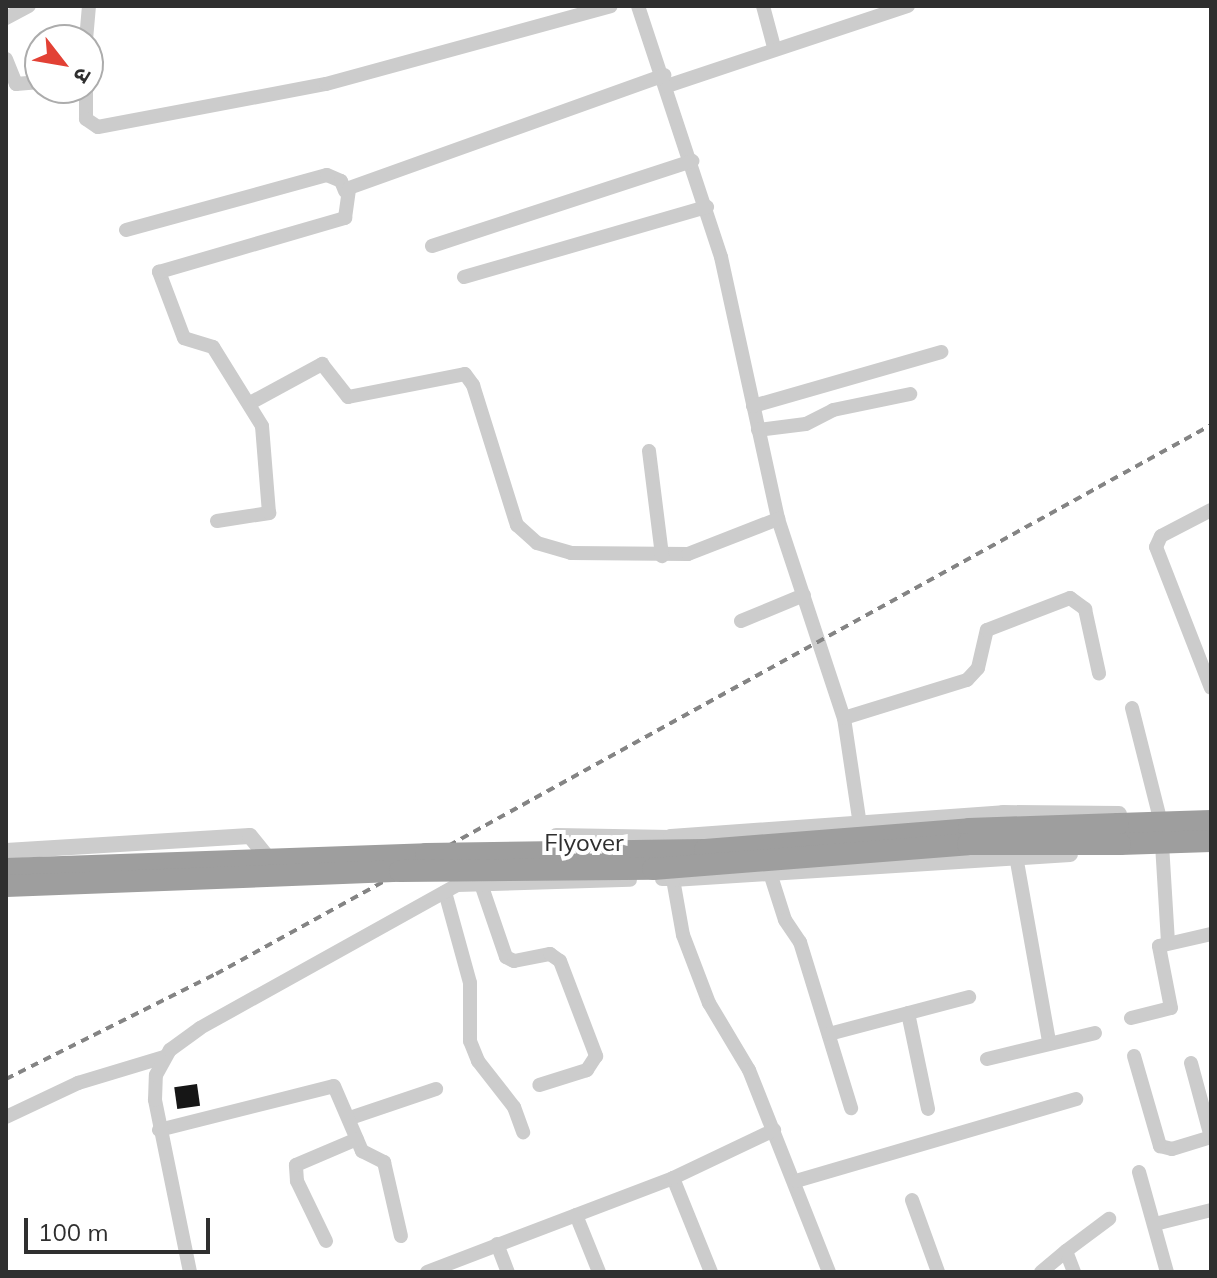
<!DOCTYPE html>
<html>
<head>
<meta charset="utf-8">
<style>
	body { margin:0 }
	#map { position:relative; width:1217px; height:1278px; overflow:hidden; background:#fff; font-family:Mulish,"Noto Sans Devanagari",sans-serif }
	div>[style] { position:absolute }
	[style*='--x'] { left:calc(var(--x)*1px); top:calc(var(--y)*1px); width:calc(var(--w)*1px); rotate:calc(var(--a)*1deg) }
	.building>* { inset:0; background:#161616; transform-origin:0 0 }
	.minor>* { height:14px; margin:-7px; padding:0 7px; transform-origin:7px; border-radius:7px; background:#ccc }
	.tertiary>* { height:16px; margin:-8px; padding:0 8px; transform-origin:8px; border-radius:8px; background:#ccc }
	.trunk>* { height:22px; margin:-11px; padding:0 11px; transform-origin:11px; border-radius:11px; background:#9e9e9e }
	.rail>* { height:4px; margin-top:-2px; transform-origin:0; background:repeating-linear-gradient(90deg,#848484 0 8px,transparent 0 14px) }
	.trunk-bridge>* { height:22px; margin:-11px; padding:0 11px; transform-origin:11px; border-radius:11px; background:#9e9e9e }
	span { translate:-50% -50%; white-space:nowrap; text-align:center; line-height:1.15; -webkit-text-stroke:8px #fff; paint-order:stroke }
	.street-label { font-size:24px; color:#2f2f2f }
	.frame { position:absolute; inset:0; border:8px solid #2f2f2f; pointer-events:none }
	.north { position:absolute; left:24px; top:24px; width:80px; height:80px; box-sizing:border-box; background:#fff; border:2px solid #acacac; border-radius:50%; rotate:121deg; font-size:22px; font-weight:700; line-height:32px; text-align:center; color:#2f2f2f }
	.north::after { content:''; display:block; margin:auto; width:28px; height:36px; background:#e24135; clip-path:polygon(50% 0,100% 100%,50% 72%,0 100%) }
	.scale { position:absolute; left:24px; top:1218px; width:186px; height:36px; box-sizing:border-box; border:4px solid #2f2f2f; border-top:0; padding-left:10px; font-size:24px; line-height:28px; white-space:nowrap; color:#2f2f2f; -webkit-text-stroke:6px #fff; paint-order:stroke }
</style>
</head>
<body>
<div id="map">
	<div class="building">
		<i style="left:197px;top:1084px;width:22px;height:23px;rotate:82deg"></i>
	</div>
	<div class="minor">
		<i style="--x:638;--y:6;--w:264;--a:71.7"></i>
		<i style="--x:721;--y:257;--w:268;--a:77.7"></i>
		<i style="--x:778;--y:519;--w:210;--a:71.7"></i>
		<i style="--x:844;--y:718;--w:108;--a:81.5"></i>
		<i style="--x:763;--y:6;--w:42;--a:75"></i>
		<i style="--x:6;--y:18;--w:26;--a:-28"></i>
		<i style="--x:86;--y:40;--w:34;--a:-85"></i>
		<i style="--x:6;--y:59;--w:27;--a:68"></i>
		<i style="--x:16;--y:84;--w:24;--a:-5"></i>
		<i style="--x:667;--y:86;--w:254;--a:-18.4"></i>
		<i style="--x:86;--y:88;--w:31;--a:90"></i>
		<i style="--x:86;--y:119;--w:14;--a:34"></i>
		<i style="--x:98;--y:127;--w:232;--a:-10.7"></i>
		<i style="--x:326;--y:84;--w:295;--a:-15.3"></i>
		<i style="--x:126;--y:230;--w:208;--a:-15.3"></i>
		<i style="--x:327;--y:175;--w:15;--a:23"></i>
		<i style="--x:341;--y:181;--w:11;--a:68"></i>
		<i style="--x:432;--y:246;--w:274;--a:-18.1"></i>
		<i style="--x:464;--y:277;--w:253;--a:-16.1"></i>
		<i style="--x:252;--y:402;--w:80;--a:-28.5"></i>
		<i style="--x:322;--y:364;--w:42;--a:51.8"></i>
		<i style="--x:348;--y:397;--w:119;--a:-11.1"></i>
		<i style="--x:465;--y:374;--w:14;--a:54"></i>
		<i style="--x:473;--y:385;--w:147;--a:72.6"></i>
		<i style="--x:517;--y:525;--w:27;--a:42"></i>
		<i style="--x:537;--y:543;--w:35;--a:16"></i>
		<i style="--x:571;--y:553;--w:117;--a:0.5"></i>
		<i style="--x:688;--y:554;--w:97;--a:-21.3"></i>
		<i style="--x:753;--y:406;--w:196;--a:-16"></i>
		<i style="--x:758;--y:430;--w:48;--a:-7.1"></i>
		<i style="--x:806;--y:424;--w:30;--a:-27"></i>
		<i style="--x:833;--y:410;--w:79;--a:-11.7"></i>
		<i style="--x:649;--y:451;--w:106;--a:82.9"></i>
		<i style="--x:1211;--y:510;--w:56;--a:152.5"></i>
		<i style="--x:1161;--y:536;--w:12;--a:114"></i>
		<i style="--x:1156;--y:547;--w:151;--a:68.7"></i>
		<i style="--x:217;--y:521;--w:53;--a:-8.7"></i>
		<i style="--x:269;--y:513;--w:87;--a:-94.6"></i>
		<i style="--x:262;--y:426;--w:93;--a:-121.8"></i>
		<i style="--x:213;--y:347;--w:30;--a:-163"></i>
		<i style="--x:184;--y:338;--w:71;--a:-110.7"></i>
		<i style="--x:159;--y:272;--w:194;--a:-16.2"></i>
		<i style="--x:345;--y:218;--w:30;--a:-82"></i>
		<i style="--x:349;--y:188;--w:335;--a:-19.7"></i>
		<i style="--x:741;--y:621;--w:68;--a:-22.4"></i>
		<i style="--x:1132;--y:708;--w:119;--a:75.8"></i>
		<i style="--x:844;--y:718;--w:129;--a:-17.2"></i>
		<i style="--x:967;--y:680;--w:16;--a:-47"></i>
		<i style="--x:978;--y:668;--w:39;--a:-77"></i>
		<i style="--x:987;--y:630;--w:89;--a:-21.1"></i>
		<i style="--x:1070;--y:598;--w:19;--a:36"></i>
		<i style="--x:1085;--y:609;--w:66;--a:77.7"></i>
		<i style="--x:556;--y:835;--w:115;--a:1"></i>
		<i style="--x:1162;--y:844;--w:99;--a:86.5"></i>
		<i style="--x:1016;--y:856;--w:189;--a:79.9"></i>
		<i style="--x:770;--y:873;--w:49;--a:72.3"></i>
		<i style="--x:785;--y:920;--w:27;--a:56"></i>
		<i style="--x:800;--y:942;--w:174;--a:72.9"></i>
		<i style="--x:662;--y:879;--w:11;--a:0"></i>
		<i style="--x:673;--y:879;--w:57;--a:79.9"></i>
		<i style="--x:683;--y:935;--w:73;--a:69.1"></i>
		<i style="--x:709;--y:1003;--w:78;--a:59.2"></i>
		<i style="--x:749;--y:1070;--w:217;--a:68.4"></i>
		<i style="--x:481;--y:884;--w:77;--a:71.1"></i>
		<i style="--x:506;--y:957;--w:9;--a:27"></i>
		<i style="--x:514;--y:961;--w:37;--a:-11"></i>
		<i style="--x:550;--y:954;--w:12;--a:35"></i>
		<i style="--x:560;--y:961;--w:102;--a:69.2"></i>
		<i style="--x:596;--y:1056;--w:17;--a:123"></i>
		<i style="--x:587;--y:1070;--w:50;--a:162.6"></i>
		<i style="--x:445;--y:892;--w:94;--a:74.6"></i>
		<i style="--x:470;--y:983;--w:58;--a:90"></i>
		<i style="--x:470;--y:1041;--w:22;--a:68"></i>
		<i style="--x:478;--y:1061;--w:58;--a:52"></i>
		<i style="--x:514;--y:1107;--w:27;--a:70"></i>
		<i style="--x:908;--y:1013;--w:98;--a:78.2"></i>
		<i style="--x:1131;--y:1018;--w:41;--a:-14"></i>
		<i style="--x:1171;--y:1008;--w:63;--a:-101"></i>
		<i style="--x:1159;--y:946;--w:53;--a:-13"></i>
		<i style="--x:829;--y:1034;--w:145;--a:-14.8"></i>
		<i style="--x:1134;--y:1056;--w:94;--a:73.9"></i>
		<i style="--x:1160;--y:1146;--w:12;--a:14"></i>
		<i style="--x:1172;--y:1149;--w:38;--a:-17"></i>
		<i style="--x:987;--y:1059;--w:111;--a:-13.5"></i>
		<i style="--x:1191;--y:1063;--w:77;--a:74.9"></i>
		<i style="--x:6;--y:1117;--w:80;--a:-25.3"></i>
		<i style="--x:78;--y:1083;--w:90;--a:-16.8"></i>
		<i style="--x:350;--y:1118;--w:91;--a:-18.6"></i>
		<i style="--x:159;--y:1130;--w:180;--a:-14.1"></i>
		<i style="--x:334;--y:1086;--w:71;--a:66.7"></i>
		<i style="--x:362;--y:1151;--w:25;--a:27"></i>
		<i style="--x:384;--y:1162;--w:76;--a:77.1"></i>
		<i style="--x:1139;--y:1172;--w:104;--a:74.4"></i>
		<i style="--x:673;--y:1178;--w:101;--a:68"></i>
		<i style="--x:796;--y:1181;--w:292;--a:-16.3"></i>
		<i style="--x:912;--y:1200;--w:77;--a:70.1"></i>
		<i style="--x:576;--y:1215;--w:61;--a:68"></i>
		<i style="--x:1155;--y:1224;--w:58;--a:-14"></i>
		<i style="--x:326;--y:1241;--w:67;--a:-115.8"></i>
		<i style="--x:297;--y:1181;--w:16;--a:-94"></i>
		<i style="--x:296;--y:1165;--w:66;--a:-23.1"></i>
		<i style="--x:497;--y:1244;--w:30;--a:69"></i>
		<i style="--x:190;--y:1272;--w:176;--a:-101.5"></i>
		<i style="--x:155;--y:1100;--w:25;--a:-88"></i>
		<i style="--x:156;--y:1075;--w:29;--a:-61"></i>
		<i style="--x:170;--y:1050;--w:37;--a:-36"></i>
		<i style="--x:200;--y:1028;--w:294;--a:-29.1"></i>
		<i style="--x:457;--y:885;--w:173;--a:-1.7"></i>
		<i style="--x:427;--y:1272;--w:263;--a:-20.9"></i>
		<i style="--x:673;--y:1178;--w:112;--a:-25.4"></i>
		<i style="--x:1041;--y:1272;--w:33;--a:-40"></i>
		<i style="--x:1074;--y:1272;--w:22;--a:-111"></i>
		<i style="--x:1066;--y:1251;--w:54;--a:-36.7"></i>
	</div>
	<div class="tertiary">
		<i style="--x:6;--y:851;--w:244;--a:-3.5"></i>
		<i style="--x:250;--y:836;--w:38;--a:51"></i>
		<i style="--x:1070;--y:854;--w:398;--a:176.4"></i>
		<i style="--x:673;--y:879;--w:42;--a:-92.7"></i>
		<i style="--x:671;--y:837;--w:333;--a:-4.1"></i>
		<i style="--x:1003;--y:813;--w:116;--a:0.5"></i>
	</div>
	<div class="trunk">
		<i style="--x:1118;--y:824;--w:93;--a:-1.8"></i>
		<i style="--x:1120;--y:844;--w:91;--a:-1.9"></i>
	</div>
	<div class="rail">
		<i style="--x:6;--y:1079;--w:235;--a:-26.6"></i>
		<i style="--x:216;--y:974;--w:1136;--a:-28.89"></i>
	</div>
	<div class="trunk-bridge">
		<i style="--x:6;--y:869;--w:420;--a:-2"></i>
		<i style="--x:426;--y:854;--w:279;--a:-0.8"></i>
		<i style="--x:705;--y:850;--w:265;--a:-4.5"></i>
		<i style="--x:969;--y:829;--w:149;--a:-1.9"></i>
		<i style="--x:6;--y:886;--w:394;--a:-2.2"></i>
		<i style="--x:400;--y:871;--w:253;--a:-0.5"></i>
		<i style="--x:653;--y:869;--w:316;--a:-4.5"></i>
		<i style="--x:968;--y:844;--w:152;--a:0"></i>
	</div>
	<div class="street-label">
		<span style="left:584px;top:843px">Flyover</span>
	</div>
	<div class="frame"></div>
	<div class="north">उ</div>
	<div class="scale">100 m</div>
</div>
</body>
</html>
